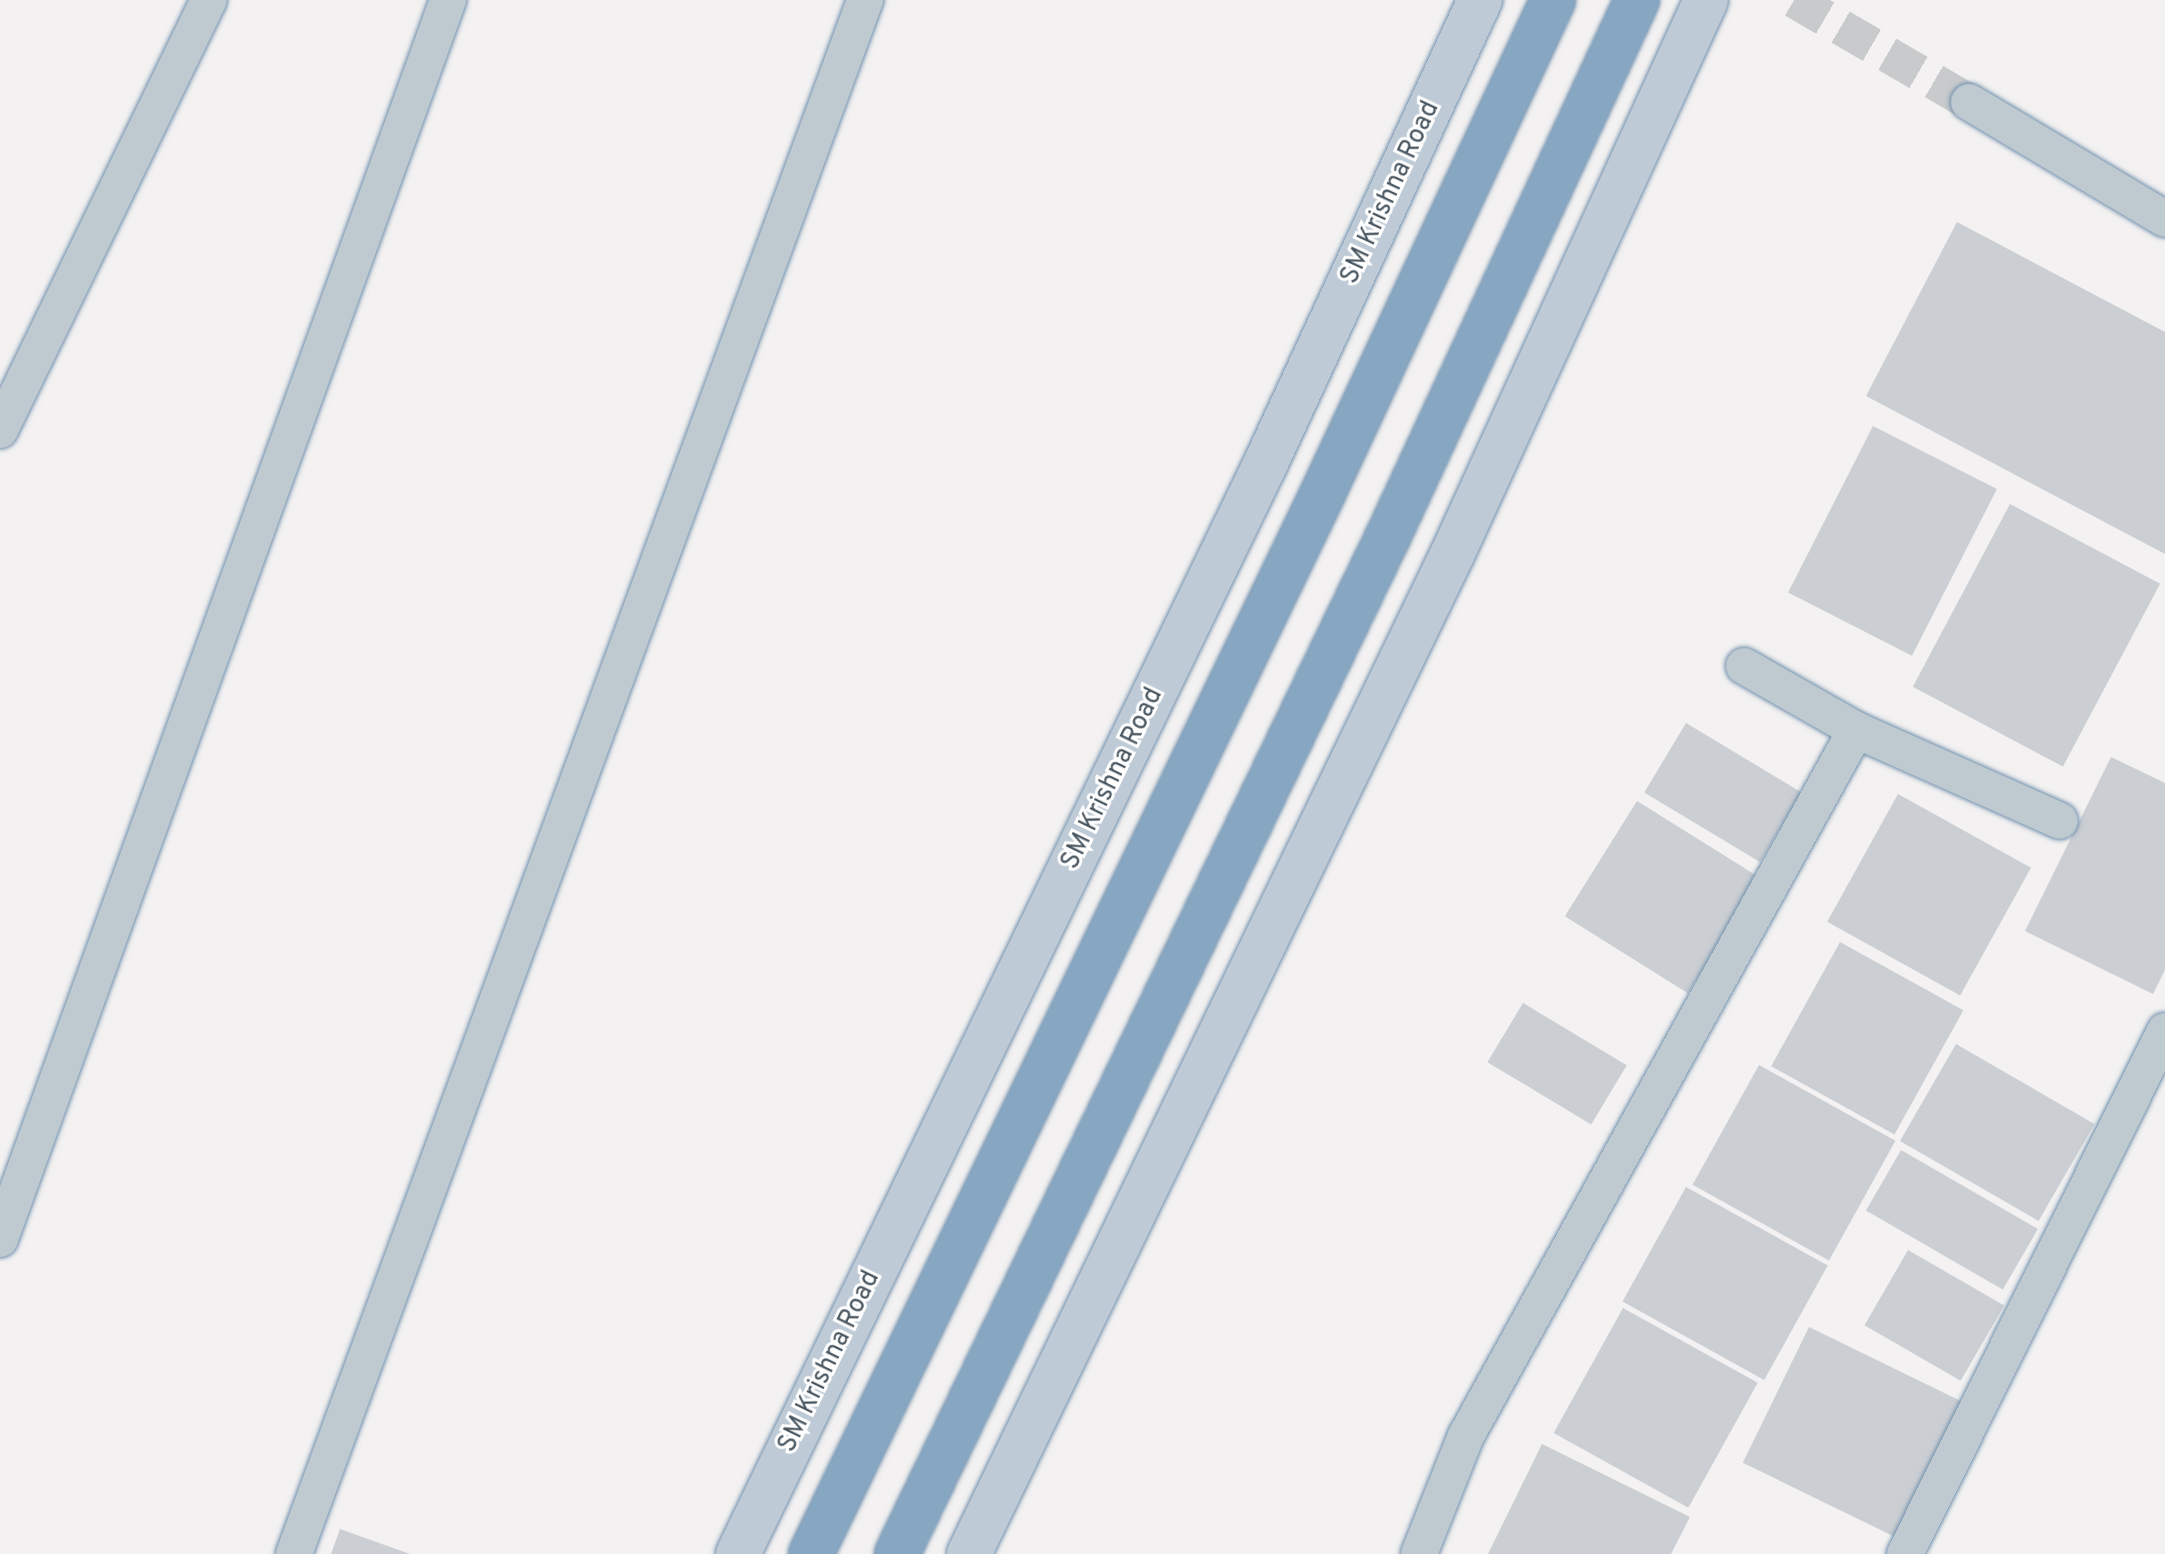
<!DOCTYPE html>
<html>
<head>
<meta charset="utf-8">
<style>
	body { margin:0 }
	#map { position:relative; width:2165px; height:1554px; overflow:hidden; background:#f3f1f1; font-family:Overpass,sans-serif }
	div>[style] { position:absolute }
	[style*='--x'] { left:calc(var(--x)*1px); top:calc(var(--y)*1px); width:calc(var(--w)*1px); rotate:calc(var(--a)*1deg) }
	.building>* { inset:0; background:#cbced3; transform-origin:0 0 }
	.street-tunnel>* { height:36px; margin-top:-18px; transform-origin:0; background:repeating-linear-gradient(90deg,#c8cacc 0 36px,transparent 0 54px) }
	.roads { filter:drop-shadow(0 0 2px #7291ad) drop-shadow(0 0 2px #7291ad) }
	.street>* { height:36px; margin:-18px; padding:0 18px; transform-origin:18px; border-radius:18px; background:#bec9d0 }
	.secondary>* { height:44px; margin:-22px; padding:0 22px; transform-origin:22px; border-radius:22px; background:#becad5 }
	.highway>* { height:44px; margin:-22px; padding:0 22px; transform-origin:22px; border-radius:22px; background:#87a6c1 }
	span { translate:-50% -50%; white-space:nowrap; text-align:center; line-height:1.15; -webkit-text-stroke:6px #fff; paint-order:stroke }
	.street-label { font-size:26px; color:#48555f }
</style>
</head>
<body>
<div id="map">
	<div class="building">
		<i style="clip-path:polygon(1957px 222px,2165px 332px,2165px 554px,1866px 396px)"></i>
		<i style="left:1873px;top:426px;width:139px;height:187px;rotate:27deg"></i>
		<i style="left:2010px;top:504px;width:170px;height:207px;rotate:28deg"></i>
		<i style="left:1686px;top:723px;width:135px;height:81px;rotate:31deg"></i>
		<i style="clip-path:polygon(2111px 757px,2165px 783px,2165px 970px,2153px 994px,2025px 931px)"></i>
		<i style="left:1898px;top:794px;width:152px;height:146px;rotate:29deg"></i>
		<i style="left:1637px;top:801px;width:145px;height:136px;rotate:32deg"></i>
		<i style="left:1840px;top:942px;width:141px;height:142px;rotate:29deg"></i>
		<i style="left:1523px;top:1003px;width:121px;height:69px;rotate:31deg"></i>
		<i style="left:1956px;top:1044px;width:160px;height:112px;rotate:30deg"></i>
		<i style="left:1759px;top:1065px;width:156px;height:137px;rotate:29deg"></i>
		<i style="left:1901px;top:1150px;width:158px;height:70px;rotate:30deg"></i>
		<i style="left:1686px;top:1187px;width:162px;height:131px;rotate:29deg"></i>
		<i style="left:1908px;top:1250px;width:111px;height:87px;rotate:30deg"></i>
		<i style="left:1623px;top:1308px;width:154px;height:143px;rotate:29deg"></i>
		<i style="left:1809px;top:1327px;width:170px;height:151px;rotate:26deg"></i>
		<i style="clip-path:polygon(1542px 1444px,1690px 1517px,1671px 1554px,1488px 1554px)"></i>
		<i style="clip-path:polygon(340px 1529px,410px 1554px,331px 1554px)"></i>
	</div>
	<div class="street-tunnel">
		<i style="--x:1794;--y:0;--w:203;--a:30.2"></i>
	</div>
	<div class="roads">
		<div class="street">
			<i style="--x:1969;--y:102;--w:228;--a:30.8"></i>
			<i style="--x:0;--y:430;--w:478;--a:-64.1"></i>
			<i style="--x:1744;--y:666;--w:129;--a:29.7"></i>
			<i style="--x:1856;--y:730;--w:223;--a:24"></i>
			<i style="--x:0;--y:1239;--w:1318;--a:-70.12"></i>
			<i style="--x:294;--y:1554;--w:1656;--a:-69.82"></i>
			<i style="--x:1419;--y:1554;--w:127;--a:-68.3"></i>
			<i style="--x:1466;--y:1436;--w:807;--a:-61.08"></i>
			<i style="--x:1905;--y:1554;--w:584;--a:-63.57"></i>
		</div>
		<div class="secondary">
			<i style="--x:738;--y:1554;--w:1208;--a:-64.18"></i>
			<i style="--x:1264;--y:467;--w:515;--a:-65.18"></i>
			<i style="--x:969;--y:1554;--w:1110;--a:-64.2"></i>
			<i style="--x:1452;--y:555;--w:610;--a:-65.41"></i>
		</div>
		<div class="highway">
			<i style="--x:811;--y:1554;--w:1176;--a:-64.24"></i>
			<i style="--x:1322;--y:495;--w:546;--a:-64.98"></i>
			<i style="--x:897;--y:1554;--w:1139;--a:-64.24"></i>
			<i style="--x:1392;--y:528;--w:582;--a:-65.11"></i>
		</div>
	</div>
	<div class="street-label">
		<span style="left:1391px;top:193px;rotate:-65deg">SM Krishna Road</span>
		<span style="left:1113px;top:779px;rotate:-64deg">SM Krishna Road</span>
		<span style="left:830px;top:1362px;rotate:-64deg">SM Krishna Road</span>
	</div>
</div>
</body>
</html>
